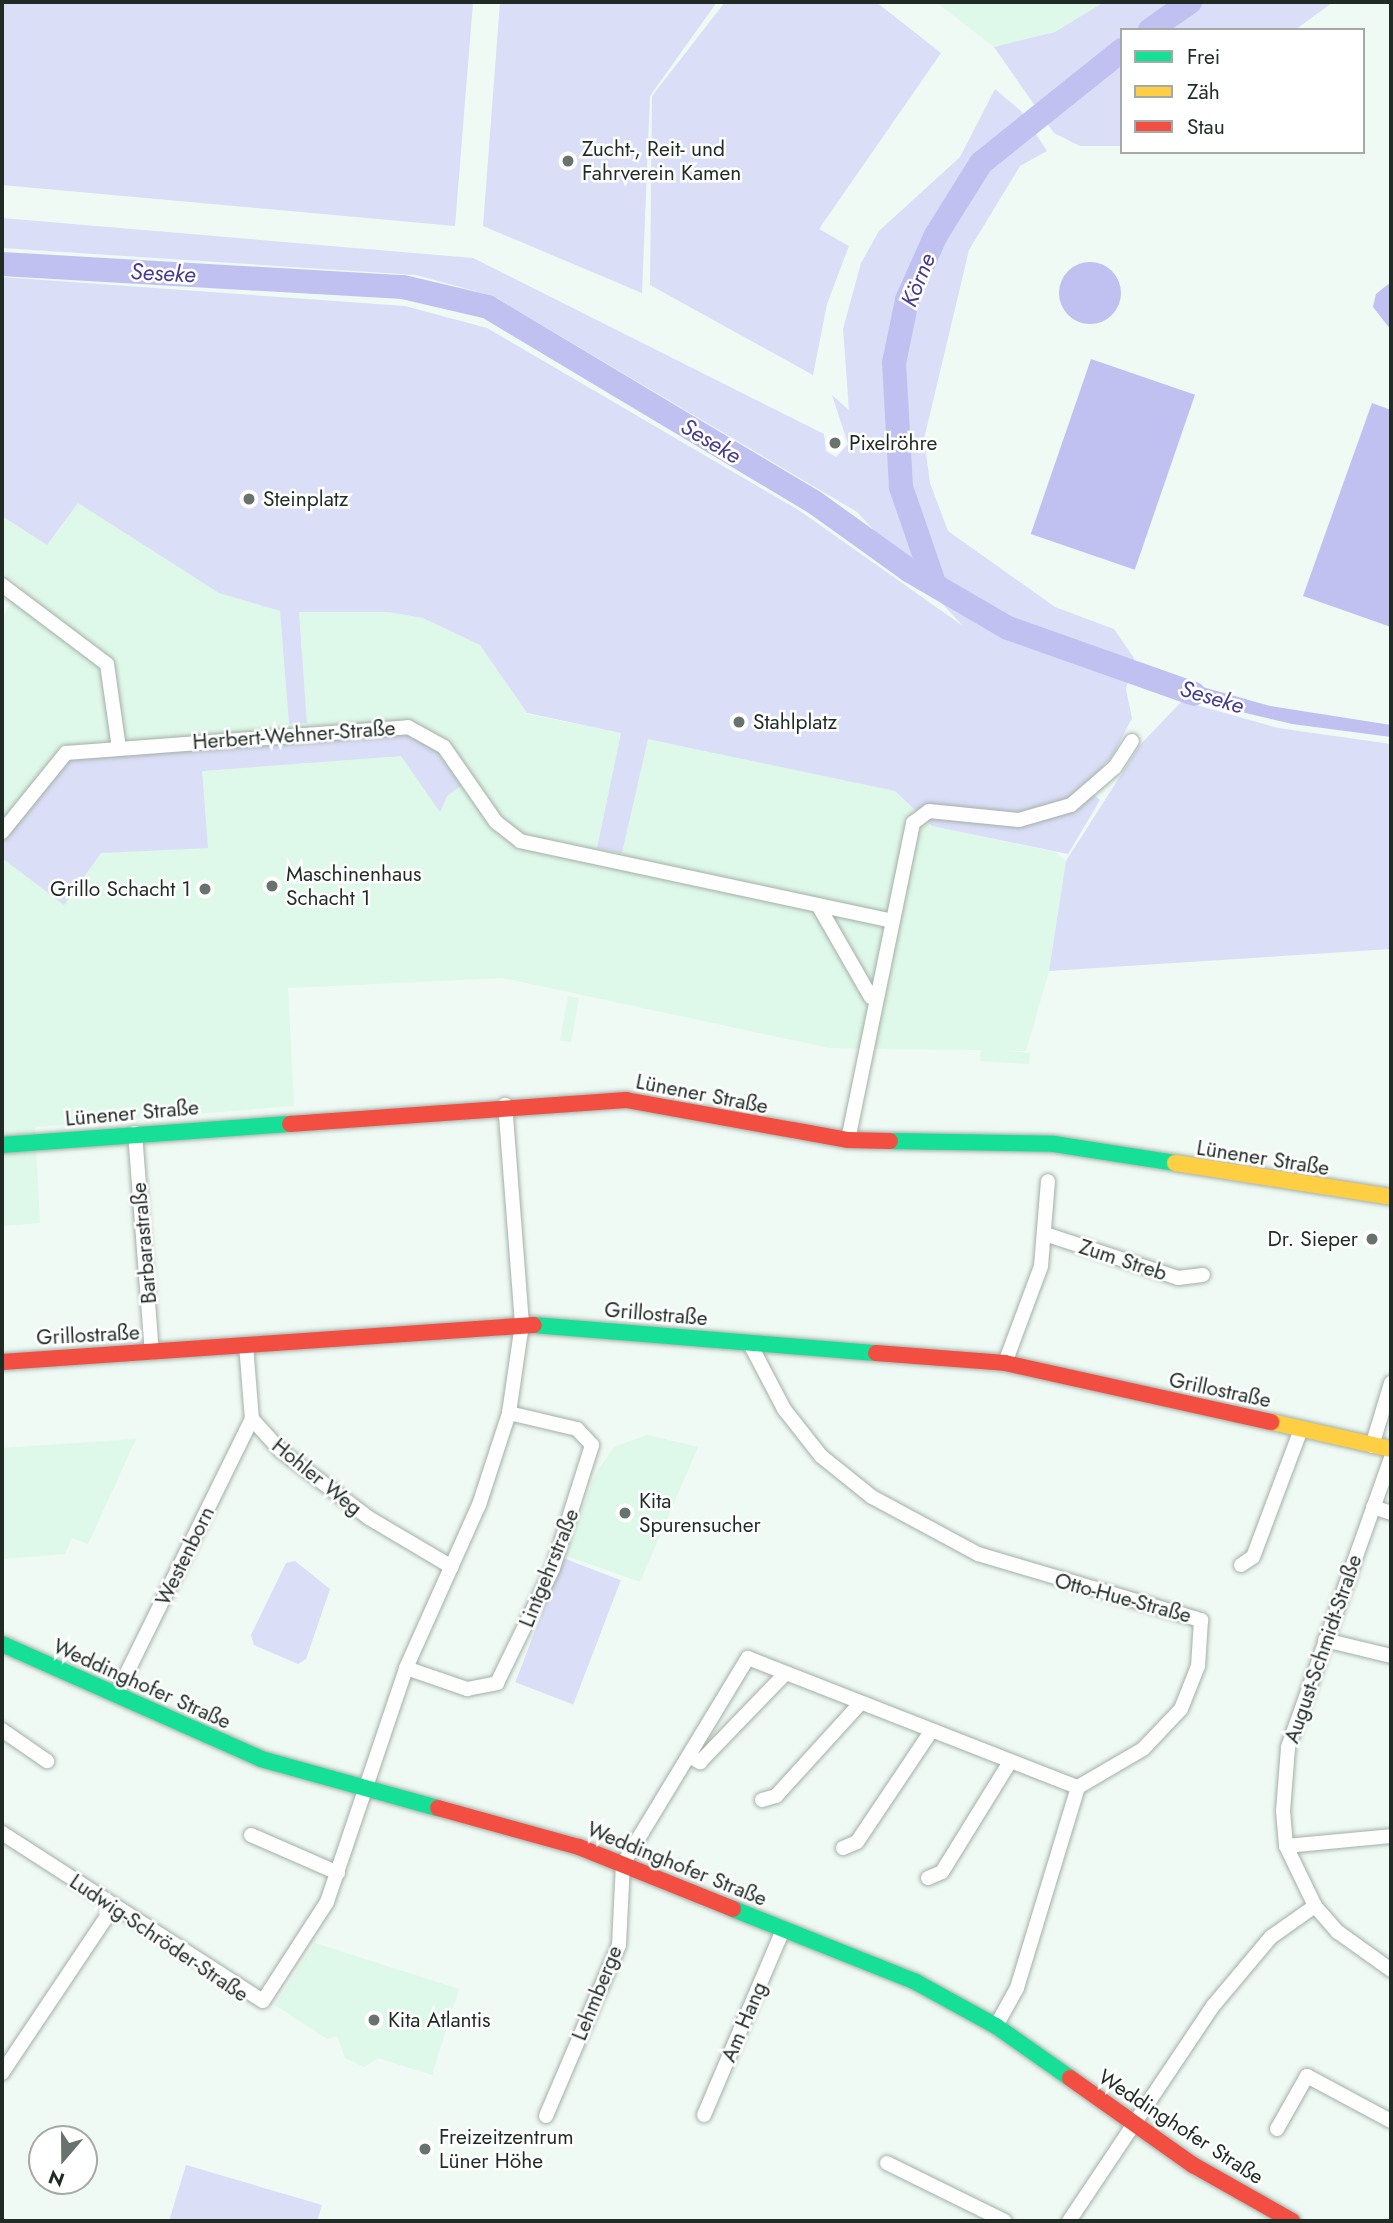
<!DOCTYPE html>
<html>
<head>
<meta charset="utf-8">
<style>
	body { margin:0 }
	#map { position:relative; width:1393px; height:2223px; overflow:hidden; background:#effaf4; font-family:Jost,sans-serif }
	div>[style] { position:absolute }
	[style*='--x'] { left:calc(var(--x)*1px); top:calc(var(--y)*1px); width:calc(var(--w)*1px); rotate:calc(var(--a)*1deg) }
	.built>* { inset:0; background:#def8e9; transform-origin:0 0 }
	.green>* { inset:0; background:#dadef7; transform-origin:0 0 }
	.water>* { inset:0; background:#c0c1f0; transform-origin:0 0 }
	.round { border-radius:50% }
	.river>* { height:24px; margin:-12px; padding:0 12px; transform-origin:12px; border-radius:12px; background:#c0c1f0 }
	.roads { filter:drop-shadow(0 0 2px #a5afa9) drop-shadow(0 0 2px #a5afa9) }
	.street>* { height:14px; margin:-7px; padding:0 7px; transform-origin:7px; border-radius:7px; background:#fdfefd }
	.fast>* { height:16px; margin:-8px; padding:0 8px; transform-origin:8px; border-radius:8px; background:#16e098 }
	.slow>* { height:16px; margin:-8px; padding:0 8px; transform-origin:8px; border-radius:8px; background:#ffcf43 }
	.jam>* { height:16px; margin:-8px; padding:0 8px; transform-origin:8px; border-radius:8px; background:#f24e42 }
	.dots>* { width:19px; height:19px; translate:-50% -50%; box-sizing:border-box; border:4px solid #fff; border-radius:50% }
	span { translate:-50% -50%; white-space:nowrap; text-align:center; line-height:1.15; -webkit-text-stroke:5px #fff; paint-order:stroke }
	.poi-label { font-size:21px; color:#1f2b24 }
	.left { translate:0 -50%; text-align:left }
	.right { translate:-100% -50%; text-align:right }
	.street-label { font-size:21px; color:#1f2b24 }
	.water-label { font-size:23px; color:#483d8d; font-style:italic }
	.frame { position:absolute; inset:0; border:4px solid #1f2b24; pointer-events:none }
	.legend { position:absolute; left:1120px; top:28px; width:245px; height:126px; box-sizing:border-box; background:#fff; border:2px solid #a5aaa7; margin:0; padding:9px 12px; list-style:none; font-size:21px; color:#1f2b24 }
	.legend li { display:flex; align-items:center; gap:14px; height:35px }
	.legend b { width:35px; border:2px solid #a5aaa7 }
	.north { position:absolute; left:28px; top:2125px; width:70px; height:70px; box-sizing:border-box; background:#fff; border:2px solid #a5aaa7; border-radius:50%; rotate:200deg; font-size:19px; font-weight:700; line-height:28px; text-align:center; color:#1f2b24 }
	.north::after { content:''; display:block; margin:auto; width:24px; height:32px; background:#68736d; clip-path:polygon(50% 0,100% 100%,50% 72%,0 100%) }
</style>
</head>
<body>
<div id="map">
	<div class="built">
		<i style="clip-path:polygon(936px 2px,1104px 2px,1055px 32px,994px 47px)"></i>
		<i style="clip-path:polygon(78px 503px,219px 593px,280px 611px,289px 724px,307px 722px,299px 612px,388px 612px,423px 618px,480px 645px,527px 714px,621px 733px,597px 848px,622px 852px,647px 738px,895px 791px,932px 826px,1055px 852px,1066px 861px,1049px 971px,1026px 1051px,1003px 1051px,1030px 1053px,1029px 1064px,980px 1061px,981px 1050px,829px 1048px,503px 978px,288px 988px,294px 1106px,35px 1127px,40px 1223px,2px 1226px,2px 618px,22px 586px,2px 572px,2px 516px,47px 545px)"></i>
		<i style="left:568px;top:996px;width:11px;height:45px;rotate:10deg"></i>
		<i style="clip-path:polygon(647px 1435px,698px 1447px,640px 1582px,564px 1555px,597px 1471px,614px 1447px)"></i>
		<i style="clip-path:polygon(136px 1439px,88px 1544px,72px 1538px,65px 1554px,2px 1559px,2px 1448px)"></i>
		<i style="clip-path:polygon(315px 1943px,459px 1989px,432px 2075px,378px 2058px,364px 2067px,345px 2058px,337px 2036px,327px 2039px,275px 2005px)"></i>
	</div>
	<div class="green">
		<i style="clip-path:polygon(2px 2px,473px 2px,455px 226px,2px 185px)"></i>
		<i style="clip-path:polygon(500px 2px,717px 2px,650px 96px,642px 293px,483px 226px)"></i>
		<i style="clip-path:polygon(725px 2px,876px 2px,941px 53px,819px 229px,849px 246px,827px 304px,813px 375px,650px 285px,652px 96px)"></i>
		<i style="clip-path:polygon(1104px 2px,1333px 2px,1295px 30px,1122px 30px,1122px 146px,1080px 146px,1054px 133px,994px 47px,1055px 32px)"></i>
		<i style="clip-path:polygon(995px 89px,1021px 111px,1047px 151px,1020px 166px,969px 250px,924px 439px,930px 483px,948px 531px,1055px 607px,1114px 629px,1134px 658px,1126px 689px,1132px 718px,1113px 755px,1084px 787px,1100px 800px,1068px 854px,932px 826px,895px 791px,648px 739px,622px 853px,597px 848px,621px 733px,527px 713px,480px 645px,423px 618px,388px 612px,299px 612px,307px 723px,289px 724px,280px 611px,219px 593px,78px 503px,47px 545px,2px 516px,2px 277px,405px 306px,487px 328px,800px 511px,963px 626px,857px 512px,493px 296px,416px 275px,2px 248px,2px 218px,473px 258px,824px 434px,826px 451px,836px 457px,848px 444px,832px 395px,849px 410px,843px 329px,861px 263px,879px 231px,960px 157px)"></i>
		<i style="clip-path:polygon(1182px 701px,1278px 728px,1391px 744px,1391px 949px,1049px 971px,1066px 861px,1140px 745px)"></i>
		<i style="clip-path:polygon(402px 733px,430px 743px,462px 785px,447px 796px,440px 812px,401px 756px,202px 771px,208px 848px,101px 853px,64px 905px,2px 858px,2px 844px,56px 770px,72px 759px)"></i>
		<i style="left:563px;top:1558px;width:62px;height:133px;rotate:21deg"></i>
		<i style="clip-path:polygon(295px 1561px,330px 1589px,306px 1659px,298px 1664px,254px 1645px,251px 1635px,286px 1563px)"></i>
		<i style="clip-path:polygon(186px 2165px,322px 2205px,317px 2221px,169px 2221px)"></i>
	</div>
	<div class="water">
		<i class="round" style="left:1059px;top:262px;width:62px;height:62px"></i>
		<i style="clip-path:polygon(1391px 282px,1391px 330px,1373px 307px,1376px 294px)"></i>
		<i style="left:1091px;top:359px;width:110px;height:185px;rotate:19deg"></i>
		<i style="clip-path:polygon(1372px 403px,1391px 410px,1391px 627px,1303px 596px)"></i>
		<i style="clip-path:polygon(1164px 676px,1270px 706px,1391px 725px,1391px 737px,1292px 724px,1212px 705px,1161px 686px)"></i>
	</div>
	<div class="river">
		<i style="--x:1150;--y:30;--w:49;--a:-35"></i>
		<i style="--x:2;--y:264;--w:402;--a:3.3"></i>
		<i style="--x:403;--y:287;--w:87;--a:13.2"></i>
		<i style="--x:488;--y:307;--w:380;--a:30.9"></i>
		<i style="--x:814;--y:502;--w:118;--a:35.7"></i>
		<i style="--x:910;--y:571;--w:113;--a:30.2"></i>
		<i style="--x:1008;--y:628;--w:197;--a:19.5"></i>
		<i style="--x:934;--y:583;--w:102;--a:-109"></i>
		<i style="--x:901;--y:487;--w:124;--a:-93.2"></i>
		<i style="--x:894;--y:363;--w:64;--a:-78.3"></i>
		<i style="--x:907;--y:300;--w:71;--a:-66"></i>
		<i style="--x:936;--y:235;--w:85;--a:-58"></i>
		<i style="--x:981;--y:163;--w:181;--a:-38.7"></i>
	</div>
	<div class="roads">
		<div class="street">
			<i style="--x:2;--y:585;--w:131;--a:37"></i>
			<i style="--x:107;--y:664;--w:85;--a:81.9"></i>
			<i style="--x:2;--y:832;--w:102;--a:-51"></i>
			<i style="--x:66;--y:753;--w:343;--a:-4.3"></i>
			<i style="--x:408;--y:727;--w:41;--a:29.1"></i>
			<i style="--x:444;--y:747;--w:91;--a:55.3"></i>
			<i style="--x:496;--y:822;--w:31;--a:38"></i>
			<i style="--x:520;--y:841;--w:376;--a:12.1"></i>
			<i style="--x:818;--y:905;--w:106;--a:60.1"></i>
			<i style="--x:135;--y:1133;--w:220;--a:85.6"></i>
			<i style="--x:848;--y:1140;--w:324;--a:-78.4"></i>
			<i style="--x:913;--y:823;--w:20;--a:-37"></i>
			<i style="--x:929;--y:811;--w:90;--a:5.7"></i>
			<i style="--x:1019;--y:820;--w:54;--a:-16.1"></i>
			<i style="--x:1071;--y:805;--w:58;--a:-40.8"></i>
			<i style="--x:1115;--y:767;--w:31;--a:-57"></i>
			<i style="--x:1045;--y:1234;--w:140;--a:18.3"></i>
			<i style="--x:1178;--y:1278;--w:25;--a:-7"></i>
			<i style="--x:749;--y:1342;--w:76;--a:62.4"></i>
			<i style="--x:784;--y:1409;--w:60;--a:51.8"></i>
			<i style="--x:821;--y:1456;--w:65;--a:38.8"></i>
			<i style="--x:872;--y:1497;--w:120;--a:28.3"></i>
			<i style="--x:978;--y:1554;--w:233;--a:16.5"></i>
			<i style="--x:1201;--y:1620;--w:46;--a:93.7"></i>
			<i style="--x:1198;--y:1666;--w:46;--a:111.6"></i>
			<i style="--x:1181;--y:1709;--w:55;--a:133.5"></i>
			<i style="--x:1143;--y:1749;--w:75;--a:149.7"></i>
			<i style="--x:1078;--y:1787;--w:210;--a:106.9"></i>
			<i style="--x:1017;--y:1988;--w:43;--a:118.9"></i>
			<i style="--x:246;--y:1345;--w:74;--a:85.4"></i>
			<i style="--x:252;--y:1419;--w:43;--a:47.8"></i>
			<i style="--x:281;--y:1451;--w:111;--a:37.3"></i>
			<i style="--x:369;--y:1518;--w:96;--a:30.6"></i>
			<i style="--x:1005;--y:1363;--w:103;--a:-69.6"></i>
			<i style="--x:1041;--y:1266;--w:85;--a:-85.3"></i>
			<i style="--x:1372;--y:1446;--w:66;--a:-73.2"></i>
			<i style="--x:1391;--y:1458;--w:308;--a:109.6"></i>
			<i style="--x:1288;--y:1748;--w:63;--a:94.5"></i>
			<i style="--x:1283;--y:1811;--w:35;--a:85"></i>
			<i style="--x:1286;--y:1846;--w:67;--a:64.2"></i>
			<i style="--x:1315;--y:1906;--w:35;--a:49"></i>
			<i style="--x:1338;--y:1932;--w:65;--a:35.6"></i>
			<i style="--x:1373;--y:1507;--w:19;--a:18"></i>
			<i style="--x:1241;--y:1565;--w:14;--a:-34"></i>
			<i style="--x:1253;--y:1557;--w:137;--a:-69.4"></i>
			<i style="--x:1325;--y:1640;--w:68;--a:13.6"></i>
			<i style="--x:406;--y:1668;--w:65;--a:19"></i>
			<i style="--x:467;--y:1689;--w:31;--a:-11"></i>
			<i style="--x:497;--y:1683;--w:128;--a:-64"></i>
			<i style="--x:553;--y:1568;--w:129;--a:-72.4"></i>
			<i style="--x:592;--y:1445;--w:22;--a:-133"></i>
			<i style="--x:577;--y:1429;--w:70;--a:-166.8"></i>
			<i style="--x:117;--y:1693;--w:305;--a:-63.8"></i>
			<i style="--x:2;--y:1730;--w:55;--a:34.6"></i>
			<i style="--x:689;--y:1756;--w:13;--a:29"></i>
			<i style="--x:700;--y:1762;--w:121;--a:-46"></i>
			<i style="--x:762;--y:1800;--w:15;--a:-16"></i>
			<i style="--x:776;--y:1796;--w:122;--a:-47.7"></i>
			<i style="--x:2;--y:1833;--w:310;--a:32.8"></i>
			<i style="--x:263;--y:2001;--w:118;--a:-57.1"></i>
			<i style="--x:327;--y:1902;--w:247;--a:-71.3"></i>
			<i style="--x:406;--y:1668;--w:179;--a:-65.9"></i>
			<i style="--x:479;--y:1505;--w:97;--a:-71.9"></i>
			<i style="--x:509;--y:1413;--w:90;--a:-81.7"></i>
			<i style="--x:522;--y:1324;--w:220;--a:-94.4"></i>
			<i style="--x:251;--y:1835;--w:95;--a:23.6"></i>
			<i style="--x:1286;--y:1846;--w:105;--a:-5.4"></i>
			<i style="--x:843;--y:1848;--w:15;--a:-23"></i>
			<i style="--x:857;--y:1842;--w:131;--a:-56.2"></i>
			<i style="--x:928;--y:1878;--w:15;--a:-23"></i>
			<i style="--x:942;--y:1872;--w:129;--a:-58.3"></i>
			<i style="--x:2;--y:2073;--w:200;--a:-56.2"></i>
			<i style="--x:704;--y:2115;--w:201;--a:-66.9"></i>
			<i style="--x:546;--y:2116;--w:186;--a:-66.9"></i>
			<i style="--x:619;--y:1945;--w:81;--a:-87.2"></i>
			<i style="--x:623;--y:1864;--w:241;--a:-58.8"></i>
			<i style="--x:748;--y:1658;--w:354;--a:21.4"></i>
			<i style="--x:1277;--y:2129;--w:61;--a:-60.5"></i>
			<i style="--x:1307;--y:2076;--w:95;--a:28.2"></i>
			<i style="--x:887;--y:2163;--w:131;--a:26.2"></i>
			<i style="--x:1069;--y:2221;--w:259;--a:-56.2"></i>
			<i style="--x:1213;--y:2006;--w:90;--a:-50"></i>
			<i style="--x:1271;--y:1937;--w:54;--a:-35.2"></i>
		</div>
		<div class="fast">
			<i style="--x:890;--y:1141;--w:164;--a:1"></i>
			<i style="--x:1054;--y:1144;--w:122;--a:8.9"></i>
			<i style="--x:2;--y:1145;--w:289;--a:-4.2"></i>
			<i style="--x:534;--y:1325;--w:343;--a:4.7"></i>
			<i style="--x:2;--y:1644;--w:283;--a:23.9"></i>
			<i style="--x:261;--y:1759;--w:184;--a:15.5"></i>
			<i style="--x:733;--y:1909;--w:195;--a:21.7"></i>
			<i style="--x:914;--y:1981;--w:94;--a:28.8"></i>
			<i style="--x:996;--y:2026;--w:90;--a:35.1"></i>
		</div>
		<div class="slow">
			<i style="--x:1175;--y:1163;--w:219;--a:8.9"></i>
			<i style="--x:1272;--y:1422;--w:122;--a:12.8"></i>
		</div>
		<div class="jam">
			<i style="--x:290;--y:1124;--w:337;--a:-4.1"></i>
			<i style="--x:626;--y:1100;--w:226;--a:10.2"></i>
			<i style="--x:848;--y:1140;--w:42;--a:1.4"></i>
			<i style="--x:876;--y:1353;--w:129;--a:4.4"></i>
			<i style="--x:1005;--y:1363;--w:273;--a:12.5"></i>
			<i style="--x:2;--y:1362;--w:533;--a:-3.98"></i>
			<i style="--x:438;--y:1808;--w:146;--a:15.5"></i>
			<i style="--x:579;--y:1847;--w:166;--a:21.9"></i>
			<i style="--x:1070;--y:2078;--w:151;--a:35.3"></i>
			<i style="--x:1193;--y:2165;--w:114;--a:29.5"></i>
		</div>
	</div>
	<div class="dots">
		<i style="left:568px;top:161px;background:#68736d"></i>
		<i style="left:835px;top:443px;background:#68736d"></i>
		<i style="left:249px;top:499px;background:#68736d"></i>
		<i style="left:739px;top:722px;background:#68736d"></i>
		<i style="left:272px;top:886px;background:#68736d"></i>
		<i style="left:205px;top:889px;background:#68736d"></i>
		<i style="left:1372px;top:1239px;background:#68736d"></i>
		<i style="left:625px;top:1513px;background:#68736d"></i>
		<i style="left:374px;top:2020px;background:#68736d"></i>
		<i style="left:425px;top:2149px;background:#68736d"></i>
	</div>
	<div class="poi-label">
		<span class="left" style="left:582px;top:161px">Zucht-, Reit- und<br>Fahrverein Kamen</span>
		<span class="left" style="left:849px;top:443px">Pixelröhre</span>
		<span class="left" style="left:263px;top:499px">Steinplatz</span>
		<span class="left" style="left:753px;top:722px">Stahlplatz</span>
		<span class="left" style="left:286px;top:886px">Maschinenhaus<br>Schacht 1</span>
		<span class="right" style="left:191px;top:889px">Grillo Schacht 1</span>
		<span class="right" style="left:1358px;top:1239px">Dr. Sieper</span>
		<span class="left" style="left:639px;top:1513px">Kita<br>Spurensucher</span>
		<span class="left" style="left:388px;top:2020px">Kita Atlantis</span>
		<span class="left" style="left:439px;top:2149px">Freizeitzentrum<br>Lüner Höhe</span>
	</div>
	<div class="street-label">
		<span style="left:294px;top:735px;rotate:-4deg">Herbert-Wehner-Straße</span>
		<span style="left:702px;top:1094px;rotate:11deg">Lünener Straße</span>
		<span style="left:132px;top:1113px;rotate:-5deg">Lünener Straße</span>
		<span style="left:1263px;top:1158px;rotate:9deg">Lünener Straße</span>
		<span style="left:144px;top:1243px;rotate:-95deg">Barbarastraße</span>
		<span style="left:1123px;top:1260px;rotate:18deg">Zum Streb</span>
		<span style="left:656px;top:1314px;rotate:5deg">Grillostraße</span>
		<span style="left:88px;top:1335px;rotate:-3deg">Grillostraße</span>
		<span style="left:1220px;top:1390px;rotate:12deg">Grillostraße</span>
		<span style="left:317px;top:1477px;rotate:39deg">Hohler Weg</span>
		<span style="left:185px;top:1556px;rotate:-64deg">Westenborn</span>
		<span style="left:549px;top:1568px;rotate:-68deg">Lintgehrstraße</span>
		<span style="left:1123px;top:1598px;rotate:15deg">Otto-Hue-Straße</span>
		<span style="left:1323px;top:1649px;rotate:-71deg">August-Schmidt-Straße</span>
		<span style="left:142px;top:1684px;rotate:24deg">Weddinghofer Straße</span>
		<span style="left:677px;top:1864px;rotate:22deg">Weddinghofer Straße</span>
		<span style="left:159px;top:1938px;rotate:34deg">Ludwig-Schröder-Straße</span>
		<span style="left:597px;top:1993px;rotate:-68deg">Lehmberge</span>
		<span style="left:744px;top:2022px;rotate:-67deg">Am Hang</span>
		<span style="left:1181px;top:2127px;rotate:33deg">Weddinghofer Straße</span>
	</div>
	<div class="water-label">
		<span style="left:163px;top:273px;rotate:3deg">Seseke</span>
		<span style="left:918px;top:280px;rotate:-68deg">Körne</span>
		<span style="left:711px;top:441px;rotate:31deg">Seseke</span>
		<span style="left:1212px;top:697px;rotate:17deg">Seseke</span>
	</div>
	<div class="frame"></div>
	<ul class="legend">
	<li><b style="height:9px;background:#16e098"></b>Frei</li>
	<li><b style="height:9px;background:#ffcf43"></b>Zäh</li>
	<li><b style="height:9px;background:#f24e42"></b>Stau</li>
	</ul>
	<div class="north">N</div>
</div>
</body>
</html>
